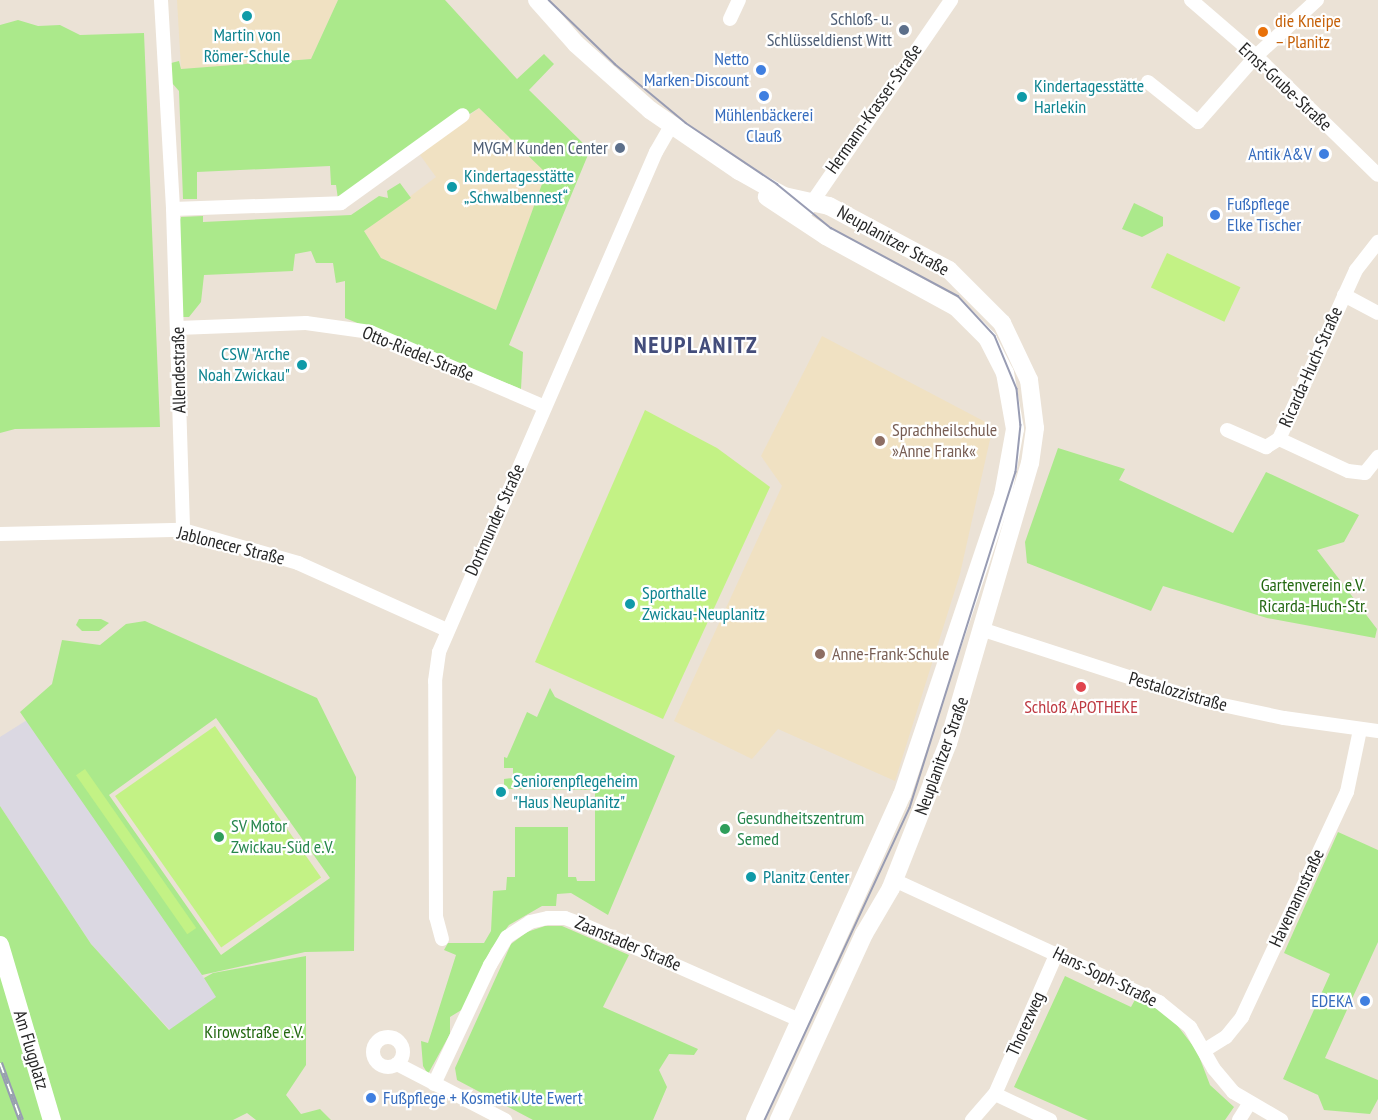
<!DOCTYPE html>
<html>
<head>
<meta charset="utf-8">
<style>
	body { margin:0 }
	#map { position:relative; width:1378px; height:1120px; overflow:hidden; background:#ebe2d6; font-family:"PT Sans Narrow",sans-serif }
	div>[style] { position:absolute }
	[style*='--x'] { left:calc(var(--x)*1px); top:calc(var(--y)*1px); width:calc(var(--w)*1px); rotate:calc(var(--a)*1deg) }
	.industrial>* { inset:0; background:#dbd8e2 }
	.education>* { inset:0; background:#f0e1c2 }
	.green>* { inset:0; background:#abe98b }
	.pitch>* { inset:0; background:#c3f285; transform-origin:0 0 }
	.street>* { height:14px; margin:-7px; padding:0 7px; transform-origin:7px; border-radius:7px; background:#fff }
	.street>.ring { margin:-7px; padding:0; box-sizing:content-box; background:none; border:14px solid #fff; border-radius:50% }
	.secondary>* { height:18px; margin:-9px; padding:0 9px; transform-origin:9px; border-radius:9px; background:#fff }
	.tram>* { height:1.5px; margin:-0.75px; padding:0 0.75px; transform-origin:0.75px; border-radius:0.75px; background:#989cb3 }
	.rail>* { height:6px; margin-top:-3px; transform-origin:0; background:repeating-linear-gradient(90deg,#fff 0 11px,#989cb3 0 22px); box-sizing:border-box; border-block:2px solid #989cb3 }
	.dots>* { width:16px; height:16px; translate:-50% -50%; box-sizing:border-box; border:3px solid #fff; border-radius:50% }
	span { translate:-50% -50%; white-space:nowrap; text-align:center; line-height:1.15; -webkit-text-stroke:4.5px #fff; paint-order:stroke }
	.service-label { font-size:18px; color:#4e5e75 }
	.right { translate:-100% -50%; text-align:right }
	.food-label { font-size:18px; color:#c56008 }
	.left { translate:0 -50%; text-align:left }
	.culture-label { font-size:18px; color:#0d838f }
	.shop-label { font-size:18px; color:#366cbe }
	.street-label { font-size:18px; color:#262626 }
	.education-label { font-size:18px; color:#785e54 }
	.park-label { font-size:18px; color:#236811 }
	.health-label { font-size:18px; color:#be3a42 }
	.leisure-label { font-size:18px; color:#27864d }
	.district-label { font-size:24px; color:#434d7b; font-weight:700; letter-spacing:1.5px }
</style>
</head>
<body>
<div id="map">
	<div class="industrial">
		<i style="clip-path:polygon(27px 720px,217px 997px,170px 1030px,91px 944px,0 806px,0 737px)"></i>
	</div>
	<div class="education">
		<i style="clip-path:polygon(177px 0,338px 0,311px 59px,181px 69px)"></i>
		<i style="clip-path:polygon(479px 108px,546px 173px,496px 310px,381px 258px,364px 231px,436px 177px,420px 155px)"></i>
		<i style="clip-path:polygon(822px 336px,993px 426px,960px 574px,895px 781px,778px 729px,752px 759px,674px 721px,782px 486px,761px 456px)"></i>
	</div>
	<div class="green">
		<i style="clip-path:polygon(338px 0,445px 0,517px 79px,544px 54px,554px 64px,529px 90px,590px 150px,509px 345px,523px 352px,521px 389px,345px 318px,345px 281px,336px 283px,333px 263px,316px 263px,311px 251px,295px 254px,293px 271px,204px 275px,201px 302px,189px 317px,182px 317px,177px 229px,181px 217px,203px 216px,203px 222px,351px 215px,379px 196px,388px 198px,387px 191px,400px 183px,411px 198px,364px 231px,381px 258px,496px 310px,546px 173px,479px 108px,338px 199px,336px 185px,331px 185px,330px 166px,197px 172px,197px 199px,183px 199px,179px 91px,172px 83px,171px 63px,179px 61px,181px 69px,311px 59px)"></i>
		<i style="clip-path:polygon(18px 20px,38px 26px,60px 25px,80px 35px,144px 33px,160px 427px,15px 429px,0 433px,0 25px)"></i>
		<i style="clip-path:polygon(1134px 203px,1163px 217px,1163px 226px,1142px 237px,1122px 229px)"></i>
		<i style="clip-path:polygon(1058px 448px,1125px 469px,1119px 480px,1233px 533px,1266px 472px,1359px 515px,1344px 542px,1317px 550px,1377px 629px,1375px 638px,1267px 618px,1163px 586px,1151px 611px,1027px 563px,1025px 542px)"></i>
		<i style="clip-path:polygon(79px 619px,101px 619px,109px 623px,99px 631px,82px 631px,76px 625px)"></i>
		<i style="clip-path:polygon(evenodd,145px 621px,317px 698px,356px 777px,354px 951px,305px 952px,202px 975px,20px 712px,52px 684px,62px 640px,100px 645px,126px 624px,145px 621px,216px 718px,330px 878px,221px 955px,109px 795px,216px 718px)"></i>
		<i style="clip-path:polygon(550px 688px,555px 697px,675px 756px,608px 915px,571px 893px,557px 894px,556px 906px,542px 906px,509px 925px,491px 949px,463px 1009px,450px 1017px,450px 1034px,428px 1074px,423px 1066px,421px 1041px,428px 1043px,456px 955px,444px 950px,448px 943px,484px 943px,491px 931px,493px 891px,506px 890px,507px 877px,515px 877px,515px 827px,568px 827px,568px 877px,576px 877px,577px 881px,595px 881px,595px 790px,504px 789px,504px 779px,513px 778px,513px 768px,504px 768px,504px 757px,507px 758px,527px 712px,537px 717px)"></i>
		<i style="clip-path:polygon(0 806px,91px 944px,169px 1030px,216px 997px,204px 978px,213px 973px,306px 956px,306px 1065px,286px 1095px,301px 1114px,320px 1109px,331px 1120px,256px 1120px,247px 1113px,233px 1120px,0 1120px)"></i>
		<i style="clip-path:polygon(1338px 832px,1378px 850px,1378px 942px,1325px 1058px,1378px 1080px,1378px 1099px,1370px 1114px,1324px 1110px,1318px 1095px,1283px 1079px,1330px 974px,1284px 953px)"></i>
		<i style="clip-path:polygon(545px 926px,562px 926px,629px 955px,603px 1007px,698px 1049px,694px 1055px,669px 1054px,659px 1070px,667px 1087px,653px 1120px,533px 1120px,457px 1080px,455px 1068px,511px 944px,527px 932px)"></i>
		<i style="clip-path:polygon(1065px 976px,1131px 1007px,1137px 996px,1170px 1016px,1197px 1051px,1210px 1085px,1234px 1107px,1225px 1120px,1088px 1120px,1014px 1087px)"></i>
	</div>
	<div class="pitch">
		<i style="left:1167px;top:253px;width:81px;height:38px;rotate:25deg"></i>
		<i style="clip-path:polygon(645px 410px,717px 448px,770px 487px,663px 719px,535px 662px)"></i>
		<i style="left:215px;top:726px;width:185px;height:122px;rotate:55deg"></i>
		<i style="left:85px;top:769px;width:194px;height:11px;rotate:55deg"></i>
	</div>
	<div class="street">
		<i style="--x:161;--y:0;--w:209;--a:86.7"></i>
		<i style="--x:173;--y:209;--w:321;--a:88.2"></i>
		<i style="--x:1191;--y:0;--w:86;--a:40.7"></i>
		<i style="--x:1256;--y:56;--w:170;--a:44.3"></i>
		<i style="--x:730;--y:19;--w:21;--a:-65"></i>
		<i style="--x:1148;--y:82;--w:64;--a:38.7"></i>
		<i style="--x:1198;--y:122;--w:88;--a:-48.7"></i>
		<i style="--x:1256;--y:56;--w:83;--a:-42.6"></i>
		<i style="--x:173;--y:209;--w:168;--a:-2"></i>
		<i style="--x:341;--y:203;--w:150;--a:-35.8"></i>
		<i style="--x:800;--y:220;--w:267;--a:-55.5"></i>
		<i style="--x:1344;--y:295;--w:38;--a:28"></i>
		<i style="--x:178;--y:328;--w:128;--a:-2.2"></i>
		<i style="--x:306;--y:323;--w:65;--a:8"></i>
		<i style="--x:370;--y:332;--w:190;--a:23.2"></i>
		<i style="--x:1227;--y:430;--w:43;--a:23.6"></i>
		<i style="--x:1266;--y:447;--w:15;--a:-32"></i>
		<i style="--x:1279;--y:439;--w:186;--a:-65.5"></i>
		<i style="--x:1356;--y:270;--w:36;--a:-52"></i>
		<i style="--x:1279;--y:439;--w:76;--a:24.9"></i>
		<i style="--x:1348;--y:471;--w:17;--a:7"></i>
		<i style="--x:1365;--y:473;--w:21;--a:-51"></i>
		<i style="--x:0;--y:534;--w:183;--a:-1.3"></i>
		<i style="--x:183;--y:530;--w:120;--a:16"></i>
		<i style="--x:298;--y:563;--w:163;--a:24.2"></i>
		<i style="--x:984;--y:630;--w:226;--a:18"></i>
		<i style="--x:1199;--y:700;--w:87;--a:12"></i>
		<i style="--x:1284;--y:718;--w:95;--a:7.9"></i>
		<i style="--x:894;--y:880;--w:292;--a:24.7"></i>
		<i style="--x:1159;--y:1002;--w:40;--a:39"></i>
		<i style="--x:1190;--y:1027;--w:48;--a:60.3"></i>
		<i style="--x:1214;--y:1069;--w:30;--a:50"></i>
		<i style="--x:1233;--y:1092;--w:56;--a:30.3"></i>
		<i style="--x:442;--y:939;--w:23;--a:-105"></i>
		<i style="--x:436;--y:917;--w:236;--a:-90.2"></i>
		<i style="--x:435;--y:681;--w:29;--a:-82"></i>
		<i style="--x:439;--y:652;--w:545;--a:-66.54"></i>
		<i style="--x:656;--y:152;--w:30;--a:-60"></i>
		<i class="ring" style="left:373px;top:1037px;width:16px;height:16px"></i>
		<i style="--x:1205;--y:1050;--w:25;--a:-32"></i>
		<i style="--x:1226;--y:1037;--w:26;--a:-51"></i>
		<i style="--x:1242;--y:1017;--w:248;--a:-65"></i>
		<i style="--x:1347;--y:792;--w:63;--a:-78.2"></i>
		<i style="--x:397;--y:1064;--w:122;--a:27.4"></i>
		<i style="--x:434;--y:1084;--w:132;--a:-64.8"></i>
		<i style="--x:490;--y:965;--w:33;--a:-59"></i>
		<i style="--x:507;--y:937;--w:27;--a:-33"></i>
		<i style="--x:530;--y:922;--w:18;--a:-13"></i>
		<i style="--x:548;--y:918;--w:17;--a:0"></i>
		<i style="--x:565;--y:918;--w:20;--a:20"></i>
		<i style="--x:584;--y:925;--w:235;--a:23.8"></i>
		<i style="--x:995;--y:1094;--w:61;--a:25.3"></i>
		<i style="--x:972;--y:1120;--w:35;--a:-49"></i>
		<i style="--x:995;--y:1094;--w:154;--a:-66.3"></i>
		<i style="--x:1239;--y:1120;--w:19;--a:-58"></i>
	</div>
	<div class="secondary">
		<i style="--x:537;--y:0;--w:59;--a:48.4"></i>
		<i style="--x:576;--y:44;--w:99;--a:41.7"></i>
		<i style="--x:650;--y:110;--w:108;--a:34.4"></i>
		<i style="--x:739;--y:171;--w:51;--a:29.1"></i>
		<i style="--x:784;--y:196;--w:46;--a:12.5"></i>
		<i style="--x:829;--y:206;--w:136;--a:28.1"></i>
		<i style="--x:949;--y:270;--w:75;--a:45"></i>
		<i style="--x:1002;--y:323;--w:63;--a:64.7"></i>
		<i style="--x:1029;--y:380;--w:48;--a:82.9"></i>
		<i style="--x:1035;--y:428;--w:35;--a:98"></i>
		<i style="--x:1030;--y:463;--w:292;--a:106.3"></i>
		<i style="--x:948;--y:743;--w:156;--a:111.5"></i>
		<i style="--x:891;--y:888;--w:53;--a:120.4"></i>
		<i style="--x:864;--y:934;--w:205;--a:114.6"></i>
		<i style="--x:0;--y:945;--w:183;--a:73.5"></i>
		<i style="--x:755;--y:1120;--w:357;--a:-65.7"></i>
		<i style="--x:902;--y:795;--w:317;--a:-71.4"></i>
		<i style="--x:1003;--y:495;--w:67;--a:-79.7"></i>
		<i style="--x:1015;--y:429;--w:57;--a:-100.1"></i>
		<i style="--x:1005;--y:373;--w:38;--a:-117"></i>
		<i style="--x:988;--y:339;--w:45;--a:-135"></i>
		<i style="--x:956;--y:307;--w:148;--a:-151.4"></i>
		<i style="--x:826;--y:236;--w:71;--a:-146.5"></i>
	</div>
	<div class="tram">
		<i style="--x:549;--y:0;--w:92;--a:44.1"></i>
		<i style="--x:615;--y:64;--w:92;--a:39.7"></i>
		<i style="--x:686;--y:123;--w:110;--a:33.8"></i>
		<i style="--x:777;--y:184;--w:70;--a:39.2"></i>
		<i style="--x:831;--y:228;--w:144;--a:28.2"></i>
		<i style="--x:958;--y:296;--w:54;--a:47.2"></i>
		<i style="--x:995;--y:336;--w:57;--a:67.5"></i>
		<i style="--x:1017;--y:389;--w:36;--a:84"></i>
		<i style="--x:1021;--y:425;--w:47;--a:96.1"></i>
		<i style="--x:1016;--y:472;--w:352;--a:107.5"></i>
		<i style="--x:910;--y:808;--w:344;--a:114.9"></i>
	</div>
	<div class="rail">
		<i style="--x:0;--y:1063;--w:61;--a:69.8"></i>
	</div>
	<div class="dots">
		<i style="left:247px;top:16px;background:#0f9aa8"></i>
		<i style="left:904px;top:30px;background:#5c6f8a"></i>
		<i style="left:1263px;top:32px;background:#e8710a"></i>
		<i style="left:761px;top:70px;background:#3f7fe0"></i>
		<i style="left:764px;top:96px;background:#3f7fe0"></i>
		<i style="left:1022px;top:97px;background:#0f9aa8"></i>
		<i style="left:620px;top:148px;background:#5c6f8a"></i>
		<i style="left:1324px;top:154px;background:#3f7fe0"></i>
		<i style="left:452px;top:187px;background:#0f9aa8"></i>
		<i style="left:1215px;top:215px;background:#3f7fe0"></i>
		<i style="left:302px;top:365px;background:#0f9aa8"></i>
		<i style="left:880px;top:441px;background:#8d6e63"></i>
		<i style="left:630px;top:604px;background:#0f9aa8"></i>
		<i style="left:820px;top:654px;background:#8d6e63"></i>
		<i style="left:1081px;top:687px;background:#e0444e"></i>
		<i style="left:501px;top:792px;background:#0f9aa8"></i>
		<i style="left:725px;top:829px;background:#2e9e5b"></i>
		<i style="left:219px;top:837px;background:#2e9e5b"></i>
		<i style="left:751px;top:877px;background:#0f9aa8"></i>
		<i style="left:1365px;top:1001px;background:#3f7fe0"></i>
		<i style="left:371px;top:1098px;background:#3f7fe0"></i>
	</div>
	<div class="service-label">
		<span class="right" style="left:892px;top:30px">Schloß- u.<br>Schlüsseldienst Witt</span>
		<span class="right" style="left:608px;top:148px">MVGM Kunden Center</span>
	</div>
	<div class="food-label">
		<span class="left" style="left:1275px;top:32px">die Kneipe<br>– Planitz</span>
	</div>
	<div class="culture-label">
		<span style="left:247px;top:46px">Martin von<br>Römer-Schule</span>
		<span class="left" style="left:1034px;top:97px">Kindertagesstätte<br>Harlekin</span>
		<span class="left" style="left:464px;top:187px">Kindertagesstätte<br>„Schwalbennest“</span>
		<span class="right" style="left:290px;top:365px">CSW "Arche<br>Noah Zwickau"</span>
		<span class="left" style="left:642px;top:604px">Sporthalle<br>Zwickau-Neuplanitz</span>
		<span class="left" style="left:513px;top:792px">Seniorenpflegeheim<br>"Haus Neuplanitz"</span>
		<span class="left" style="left:763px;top:877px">Planitz Center</span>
	</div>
	<div class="shop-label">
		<span class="right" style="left:749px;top:70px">Netto<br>Marken-Discount</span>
		<span style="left:764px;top:126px">Mühlenbäckerei<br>Clauß</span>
		<span class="right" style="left:1312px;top:154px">Antik A&amp;V</span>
		<span class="left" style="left:1227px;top:215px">Fußpflege<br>Elke Tischer</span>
		<span class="right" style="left:1353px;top:1001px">EDEKA</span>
		<span class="left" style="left:383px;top:1098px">Fußpflege + Kosmetik Ute Ewert</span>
	</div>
	<div class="street-label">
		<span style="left:1285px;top:87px;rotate:43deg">Ernst-Grube-Straße</span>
		<span style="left:874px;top:109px;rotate:-55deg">Hermann-Krasser-Straße</span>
		<span style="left:893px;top:241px;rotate:29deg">Neuplanitzer Straße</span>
		<span style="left:418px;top:354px;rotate:22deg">Otto-Riedel-Straße</span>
		<span style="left:1311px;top:367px;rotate:-66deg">Ricarda-Huch-Straße</span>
		<span style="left:179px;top:370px;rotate:-91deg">Allendestraße</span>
		<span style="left:495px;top:520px;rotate:-66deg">Dortmunder Straße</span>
		<span style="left:231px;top:546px;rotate:14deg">Jablonecer Straße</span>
		<span style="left:1178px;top:692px;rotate:16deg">Pestalozzistraße</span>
		<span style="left:942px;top:756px;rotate:-70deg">Neuplanitzer Straße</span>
		<span style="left:1297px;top:898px;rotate:-65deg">Havemannstraße</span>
		<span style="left:628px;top:944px;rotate:23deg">Zaanstader Straße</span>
		<span style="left:1105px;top:977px;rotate:26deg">Hans-Soph-Straße</span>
		<span style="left:1026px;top:1024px;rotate:-66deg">Thorezweg</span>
		<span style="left:31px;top:1050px;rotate:73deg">Am Flugplatz</span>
	</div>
	<div class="education-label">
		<span class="left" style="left:892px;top:441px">Sprachheilschule<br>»Anne Frank«</span>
		<span class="left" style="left:832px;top:654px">Anne-Frank-Schule</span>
	</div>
	<div class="park-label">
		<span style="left:1313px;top:596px">Gartenverein e.V.<br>Ricarda-Huch-Str.</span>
		<span style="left:254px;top:1032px">Kirowstraße e.V.</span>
	</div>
	<div class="health-label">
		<span style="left:1081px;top:707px">Schloß APOTHEKE</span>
	</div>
	<div class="leisure-label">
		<span class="left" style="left:737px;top:829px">Gesundheitszentrum<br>Semed</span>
		<span class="left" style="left:231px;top:837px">SV Motor<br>Zwickau-Süd e.V.</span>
	</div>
	<div class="district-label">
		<span style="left:696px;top:345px">NEUPLANITZ</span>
	</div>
</div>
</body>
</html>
